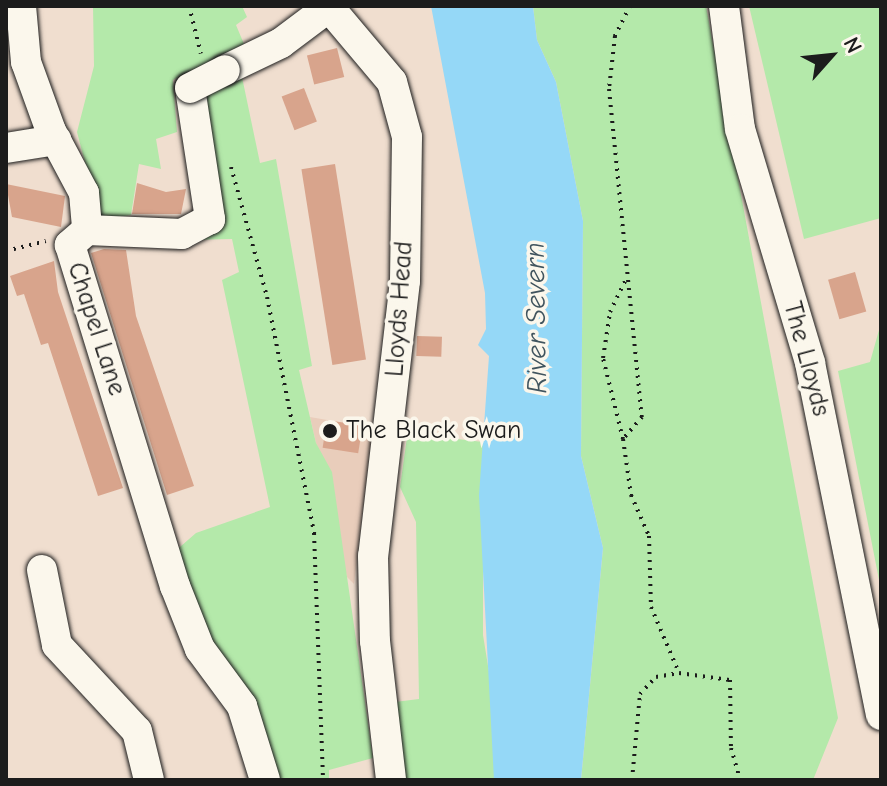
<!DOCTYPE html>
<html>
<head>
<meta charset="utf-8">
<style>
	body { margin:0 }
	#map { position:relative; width:887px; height:786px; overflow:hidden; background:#f0decf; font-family:"Comic Neue",sans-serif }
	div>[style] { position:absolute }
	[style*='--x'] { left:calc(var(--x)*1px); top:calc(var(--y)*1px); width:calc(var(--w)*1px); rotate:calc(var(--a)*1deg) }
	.built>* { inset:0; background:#e9cdbb }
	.green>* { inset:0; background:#b4e9aa }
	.water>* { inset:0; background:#95d8f7 }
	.building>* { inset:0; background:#d8a48c; transform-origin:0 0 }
	.path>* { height:4px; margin-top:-2px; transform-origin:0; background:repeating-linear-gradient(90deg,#1c1c1c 0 2px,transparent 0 8px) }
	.roads { filter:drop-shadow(0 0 2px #1c1c1c) drop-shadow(0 0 2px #1c1c1c) }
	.minor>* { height:30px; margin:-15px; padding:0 15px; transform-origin:15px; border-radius:15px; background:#fbf7ec }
	.bridges { filter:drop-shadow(0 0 2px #1c1c1c) drop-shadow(0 0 2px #1c1c1c) }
	.minor-bridge>* { height:30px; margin:-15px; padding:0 15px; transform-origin:15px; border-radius:15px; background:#fbf7ec }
	.dots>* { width:22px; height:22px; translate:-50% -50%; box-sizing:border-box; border:4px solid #fbf7ec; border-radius:50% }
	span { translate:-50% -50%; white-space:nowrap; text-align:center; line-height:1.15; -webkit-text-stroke:7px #fbf7ec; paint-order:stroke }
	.street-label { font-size:26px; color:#1c1c1c }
	.poi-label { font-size:26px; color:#1c1c1c }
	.left { translate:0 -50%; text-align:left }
	.water-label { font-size:28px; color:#40545e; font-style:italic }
	.frame { position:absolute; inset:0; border:8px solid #1c1c1c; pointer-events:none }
	.north { position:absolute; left:791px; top:16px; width:80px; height:80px; -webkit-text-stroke:6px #fbf7ec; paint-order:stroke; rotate:63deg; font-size:22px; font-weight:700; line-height:32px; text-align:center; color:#1c1c1c }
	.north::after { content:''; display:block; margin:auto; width:28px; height:36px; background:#1c1c1c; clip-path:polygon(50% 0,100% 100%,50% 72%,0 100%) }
</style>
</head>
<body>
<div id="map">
	<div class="built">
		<i style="clip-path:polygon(310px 417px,373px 428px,354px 584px,347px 577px)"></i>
	</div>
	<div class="green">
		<i style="clip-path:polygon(93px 6px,242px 6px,247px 17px,236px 25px,244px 44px,173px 80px,177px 132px,156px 139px,161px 169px,139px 164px,131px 215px,100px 220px,77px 132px,94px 66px)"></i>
		<i style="clip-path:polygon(533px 6px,706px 6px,838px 718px,813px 780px,581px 780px,603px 548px,581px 456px,583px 221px,556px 82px,537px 40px)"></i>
		<i style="clip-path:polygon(749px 6px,881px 6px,881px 218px,804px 239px)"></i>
		<i style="clip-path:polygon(242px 77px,260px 163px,276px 159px,312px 366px,299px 370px,316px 443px,332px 472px,373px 758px,329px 770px,329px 780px,271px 780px,173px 553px,196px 533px,270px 507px,222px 280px,239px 272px,232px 239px,189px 240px,201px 235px,199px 96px)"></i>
		<i style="clip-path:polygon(881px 323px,881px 590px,838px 371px,870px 362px)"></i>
		<i style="clip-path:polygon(409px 423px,440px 437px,483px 442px,483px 635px,494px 703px,494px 780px,403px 780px,395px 702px,419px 699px,416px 522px,400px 487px)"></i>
	</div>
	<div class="water">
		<i style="clip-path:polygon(431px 6px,533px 6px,537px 40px,556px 82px,583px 221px,581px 456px,603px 548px,581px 780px,494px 780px,479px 495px,489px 356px,478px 345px,486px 329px,485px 293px)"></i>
	</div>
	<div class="building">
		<i style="left:337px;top:48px;width:30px;height:31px;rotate:76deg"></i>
		<i style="left:304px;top:88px;width:36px;height:24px;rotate:69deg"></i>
		<i style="left:335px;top:164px;width:198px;height:34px;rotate:81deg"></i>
		<i style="clip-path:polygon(137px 183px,166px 192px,186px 189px,181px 214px,132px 214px)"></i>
		<i style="clip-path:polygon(6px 184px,65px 196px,61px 227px,12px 217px)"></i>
		<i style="clip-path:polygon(104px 249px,126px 250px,136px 316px,194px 486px,167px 495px,91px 253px)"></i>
		<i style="clip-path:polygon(54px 261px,58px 292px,123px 488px,98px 496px,48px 343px,41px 345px,24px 294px,17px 296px,10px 276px)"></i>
		<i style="left:855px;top:272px;width:41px;height:28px;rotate:74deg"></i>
		<i style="left:417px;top:336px;width:25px;height:20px;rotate:2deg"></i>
		<i style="left:327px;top:420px;width:36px;height:28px;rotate:9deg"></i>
	</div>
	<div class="path">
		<i style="--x:189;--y:6;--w:49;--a:76"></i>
		<i style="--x:630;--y:6;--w:34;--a:117"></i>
		<i style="--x:615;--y:36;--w:53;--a:96.5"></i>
		<i style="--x:609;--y:89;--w:330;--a:84.3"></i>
		<i style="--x:642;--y:417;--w:29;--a:131"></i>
		<i style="--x:623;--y:439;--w:57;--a:81.9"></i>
		<i style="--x:631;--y:495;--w:45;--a:66.3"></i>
		<i style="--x:649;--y:536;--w:71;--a:88.4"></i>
		<i style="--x:651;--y:607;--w:72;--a:67"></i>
		<i style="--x:231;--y:167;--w:135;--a:74.5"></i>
		<i style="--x:267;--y:297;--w:241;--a:78.7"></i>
		<i style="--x:314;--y:533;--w:247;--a:87.9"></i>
		<i style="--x:6;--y:251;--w:41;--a:-14"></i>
		<i style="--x:623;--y:439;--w:83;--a:-103.9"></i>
		<i style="--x:603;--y:358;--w:47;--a:-81.3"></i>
		<i style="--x:610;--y:312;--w:39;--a:-64"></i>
		<i style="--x:632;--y:780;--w:86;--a:-84.7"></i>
		<i style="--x:640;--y:694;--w:23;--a:-47"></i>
		<i style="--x:656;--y:677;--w:23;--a:-10"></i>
		<i style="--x:679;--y:673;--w:51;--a:7.8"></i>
		<i style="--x:730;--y:680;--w:68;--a:89.2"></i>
		<i style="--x:731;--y:748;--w:33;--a:74"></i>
	</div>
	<div class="roads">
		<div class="minor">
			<i style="--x:21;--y:6;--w:56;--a:84.9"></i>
			<i style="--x:26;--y:62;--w:73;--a:70.1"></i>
			<i style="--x:51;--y:131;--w:70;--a:62"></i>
			<i style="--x:84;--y:193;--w:37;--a:85"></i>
			<i style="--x:328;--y:6;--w:99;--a:49.9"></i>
			<i style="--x:392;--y:82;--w:57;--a:74.7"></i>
			<i style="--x:407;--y:137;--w:144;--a:90.8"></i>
			<i style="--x:405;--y:281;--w:277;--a:96.6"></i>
			<i style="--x:373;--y:556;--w:85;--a:88.7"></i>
			<i style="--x:375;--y:641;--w:140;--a:83.4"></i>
			<i style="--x:724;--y:6;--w:124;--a:82.6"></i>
			<i style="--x:740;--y:129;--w:244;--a:73.3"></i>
			<i style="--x:810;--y:363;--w:359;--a:78.6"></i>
			<i style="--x:225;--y:70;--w:62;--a:-25.7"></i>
			<i style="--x:281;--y:43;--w:60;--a:-36.9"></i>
			<i style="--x:190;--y:88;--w:133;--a:81.3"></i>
			<i style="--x:210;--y:219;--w:32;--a:152"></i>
			<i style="--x:182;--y:234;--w:95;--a:-177.6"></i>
			<i style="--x:87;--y:230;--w:23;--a:139"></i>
			<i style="--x:70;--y:245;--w:357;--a:72.9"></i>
			<i style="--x:175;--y:586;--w:68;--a:68.4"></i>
			<i style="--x:200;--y:649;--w:71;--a:53.6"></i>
			<i style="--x:242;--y:706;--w:77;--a:72.7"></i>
			<i style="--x:6;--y:148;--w:51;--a:-9.1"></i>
			<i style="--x:42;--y:570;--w:76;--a:78.7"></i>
			<i style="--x:57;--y:645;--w:117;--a:47.1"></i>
			<i style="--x:137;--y:731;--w:50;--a:76.2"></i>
		</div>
	</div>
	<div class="bridges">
		<div class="minor-bridge">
			<i style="--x:190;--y:88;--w:39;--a:-27"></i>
		</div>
	</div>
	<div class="dots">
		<i style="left:330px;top:431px;background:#1c1c1c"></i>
	</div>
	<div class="street-label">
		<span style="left:400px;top:309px;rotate:-86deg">Lloyds Head</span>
		<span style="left:96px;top:329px;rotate:72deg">Chapel Lane</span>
		<span style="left:806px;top:359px;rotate:75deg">The Lloyds</span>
	</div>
	<div class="poi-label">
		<span class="left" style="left:346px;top:431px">The Black Swan</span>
	</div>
	<div class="water-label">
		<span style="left:536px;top:318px;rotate:-91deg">River Severn</span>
	</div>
	<div class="frame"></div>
	<div class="north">N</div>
</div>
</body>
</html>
